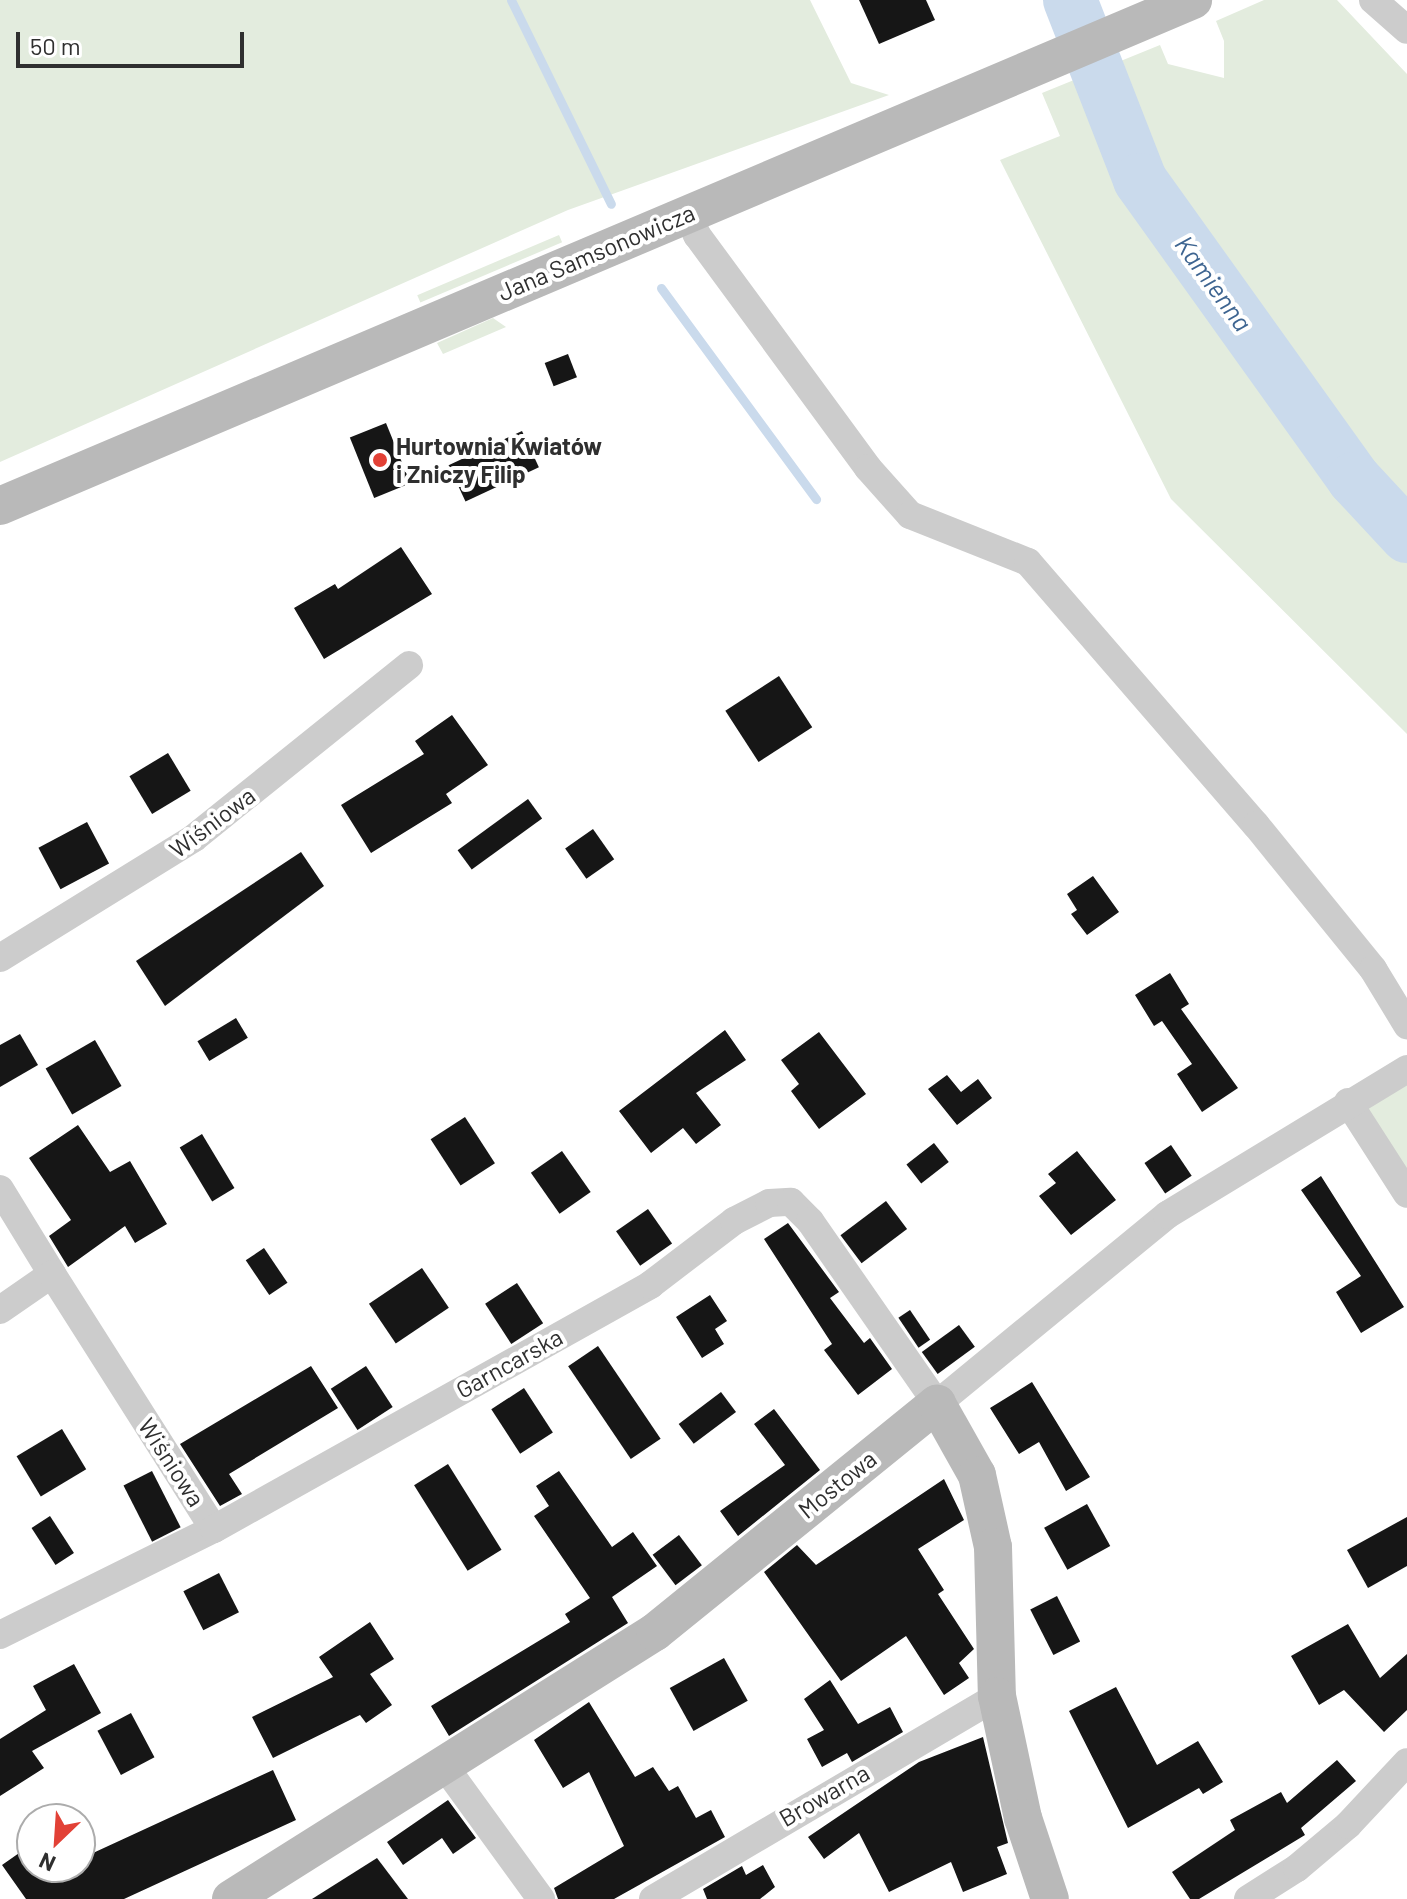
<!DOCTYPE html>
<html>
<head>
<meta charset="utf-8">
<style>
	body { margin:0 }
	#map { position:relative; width:1407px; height:1899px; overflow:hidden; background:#fff; font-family:Barlow,sans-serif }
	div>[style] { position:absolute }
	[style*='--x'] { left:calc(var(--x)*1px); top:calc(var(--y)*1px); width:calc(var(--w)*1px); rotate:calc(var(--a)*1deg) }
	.green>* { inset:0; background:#e3ecde; transform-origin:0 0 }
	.stream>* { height:9px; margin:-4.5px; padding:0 4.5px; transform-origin:4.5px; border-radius:4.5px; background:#cadaec }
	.river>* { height:54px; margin:-27px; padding:0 27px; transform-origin:27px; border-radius:27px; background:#cadaec }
	.building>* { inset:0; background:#161616; transform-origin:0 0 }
	.street>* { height:28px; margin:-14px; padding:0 14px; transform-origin:14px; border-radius:14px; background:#ccc }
	.secondary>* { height:38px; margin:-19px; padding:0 19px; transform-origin:19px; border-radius:19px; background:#b9b9b9 }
	.dots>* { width:22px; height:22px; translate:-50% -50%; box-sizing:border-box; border:4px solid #fff; border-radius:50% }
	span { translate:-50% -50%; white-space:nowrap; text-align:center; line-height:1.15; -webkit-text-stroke:8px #fff; paint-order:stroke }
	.street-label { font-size:24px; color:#2f2f2f }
	.poi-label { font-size:24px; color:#2f2f2f; font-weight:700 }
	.left { translate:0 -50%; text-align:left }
	.water-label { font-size:26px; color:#3e6591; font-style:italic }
	.north { position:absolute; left:16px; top:1803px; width:80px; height:80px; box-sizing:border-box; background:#fff; border:2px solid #acacac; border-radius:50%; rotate:205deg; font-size:22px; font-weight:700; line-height:32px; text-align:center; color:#2f2f2f }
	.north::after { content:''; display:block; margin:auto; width:28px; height:36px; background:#e24136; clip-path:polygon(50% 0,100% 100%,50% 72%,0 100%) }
	.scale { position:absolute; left:16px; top:32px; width:228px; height:36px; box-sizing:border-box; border:4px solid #2f2f2f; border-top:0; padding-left:10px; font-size:24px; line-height:28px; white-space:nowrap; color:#2f2f2f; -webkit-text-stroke:6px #fff; paint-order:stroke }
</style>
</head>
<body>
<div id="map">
	<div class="green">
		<i style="clip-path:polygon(0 0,810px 0,851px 83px,889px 95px,568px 210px,0 462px)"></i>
		<i style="clip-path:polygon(1264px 0,1337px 0,1407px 74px,1407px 734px,1171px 499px,1000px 160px,1060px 136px,1042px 93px,1160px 45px,1168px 64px,1224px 78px,1224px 41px,1216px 21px)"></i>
		<i style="left:559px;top:235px;width:8px;height:154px;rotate:67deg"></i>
		<i style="clip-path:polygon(493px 318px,506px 327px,443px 354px,437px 343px)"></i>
		<i style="clip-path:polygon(1407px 1069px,1407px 1194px,1348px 1102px)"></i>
	</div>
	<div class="stream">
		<i style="--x:511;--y:0;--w:227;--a:63.9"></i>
		<i style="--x:661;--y:288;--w:262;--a:53.7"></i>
	</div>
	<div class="river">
		<i style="--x:1070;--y:0;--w:193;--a:68.7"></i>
		<i style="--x:1140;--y:180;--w:368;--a:54.4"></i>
		<i style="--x:1354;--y:479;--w:78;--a:47.1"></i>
	</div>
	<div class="building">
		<i style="clip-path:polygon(859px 0,926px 0,935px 20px,879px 44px)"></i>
		<i style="left:568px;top:354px;width:25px;height:25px;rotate:69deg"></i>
		<i style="left:386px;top:423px;width:65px;height:39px;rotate:68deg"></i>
		<i style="left:522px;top:431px;width:40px;height:81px;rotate:65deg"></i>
		<i style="clip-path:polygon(401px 547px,432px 594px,324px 659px,294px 608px,335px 584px,338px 589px)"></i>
		<i style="left:779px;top:676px;width:61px;height:64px;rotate:57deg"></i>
		<i style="clip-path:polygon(452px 715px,488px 765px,446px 794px,452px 803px,371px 853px,341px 805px,424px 754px,415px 741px)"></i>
		<i style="left:168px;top:753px;width:44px;height:45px;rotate:59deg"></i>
		<i style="left:528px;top:799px;width:24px;height:87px;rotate:54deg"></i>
		<i style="left:87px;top:822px;width:47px;height:55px;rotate:62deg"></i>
		<i style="left:593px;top:829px;width:37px;height:34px;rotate:55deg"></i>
		<i style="clip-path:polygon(301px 852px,324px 886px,165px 1006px,136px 961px)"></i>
		<i style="clip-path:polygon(1093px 876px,1119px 912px,1087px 935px,1071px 914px,1077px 910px,1067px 894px)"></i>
		<i style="clip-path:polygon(1170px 973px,1189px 1004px,1181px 1009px,1238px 1088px,1202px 1112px,1177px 1074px,1192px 1064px,1162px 1021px,1154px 1026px,1135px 995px)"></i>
		<i style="left:236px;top:1018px;width:23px;height:45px;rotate:59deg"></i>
		<i style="clip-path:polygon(725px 1030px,746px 1060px,696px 1093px,721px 1125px,696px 1144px,683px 1128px,651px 1153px,619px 1111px)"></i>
		<i style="clip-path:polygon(819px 1032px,866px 1094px,819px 1129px,791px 1091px,799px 1084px,781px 1060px)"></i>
		<i style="clip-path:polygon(20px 1034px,38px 1065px,0 1087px,0 1045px)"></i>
		<i style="left:95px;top:1040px;width:53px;height:57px;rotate:60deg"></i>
		<i style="clip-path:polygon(947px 1075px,961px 1092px,978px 1079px,992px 1098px,957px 1125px,928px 1089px)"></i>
		<i style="left:465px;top:1117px;width:55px;height:41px;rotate:57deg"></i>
		<i style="clip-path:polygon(78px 1125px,110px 1172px,130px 1161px,167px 1224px,135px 1243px,125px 1226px,68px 1267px,49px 1236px,71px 1220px,29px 1158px)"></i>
		<i style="left:202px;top:1134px;width:63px;height:26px;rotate:59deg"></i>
		<i style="left:934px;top:1143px;width:24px;height:35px;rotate:52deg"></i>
		<i style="left:1171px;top:1145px;width:37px;height:32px;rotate:56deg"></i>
		<i style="left:562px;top:1151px;width:50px;height:38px;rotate:55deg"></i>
		<i style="clip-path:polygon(1077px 1151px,1116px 1200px,1071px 1235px,1039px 1196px,1056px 1183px,1048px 1174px)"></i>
		<i style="clip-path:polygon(1321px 1176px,1404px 1307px,1361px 1333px,1336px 1292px,1361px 1276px,1301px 1190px)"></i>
		<i style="left:886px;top:1201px;width:35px;height:57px;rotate:53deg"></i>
		<i style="left:648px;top:1209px;width:42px;height:39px;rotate:55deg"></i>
		<i style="clip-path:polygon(788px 1223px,839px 1292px,830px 1298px,864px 1343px,870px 1338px,892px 1369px,858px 1395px,824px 1350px,832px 1344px,764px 1239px)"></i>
		<i style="left:264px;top:1248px;width:42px;height:22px;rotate:56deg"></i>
		<i style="left:422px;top:1268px;width:48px;height:64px;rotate:56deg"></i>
		<i style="left:517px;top:1283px;width:48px;height:38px;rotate:57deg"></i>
		<i style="clip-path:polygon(710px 1295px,727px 1321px,715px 1329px,724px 1344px,702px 1358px,676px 1317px)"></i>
		<i style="left:910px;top:1310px;width:36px;height:14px;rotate:56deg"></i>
		<i style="left:959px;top:1325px;width:27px;height:46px;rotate:54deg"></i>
		<i style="left:598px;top:1346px;width:112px;height:36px;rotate:56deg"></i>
		<i style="clip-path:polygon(311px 1366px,338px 1408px,229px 1474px,242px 1494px,220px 1506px,180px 1444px)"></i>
		<i style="left:366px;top:1366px;width:49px;height:42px;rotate:57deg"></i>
		<i style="clip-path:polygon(1032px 1382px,1090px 1477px,1066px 1491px,1039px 1442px,1019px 1454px,990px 1408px)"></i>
		<i style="left:524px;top:1388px;width:53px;height:39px;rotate:57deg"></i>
		<i style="left:721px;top:1392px;width:25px;height:53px;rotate:53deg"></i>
		<i style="clip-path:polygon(774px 1409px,820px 1470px,738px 1536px,720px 1511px,785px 1465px,754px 1424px)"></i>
		<i style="left:62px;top:1429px;width:47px;height:53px;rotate:59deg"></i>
		<i style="left:448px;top:1464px;width:101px;height:40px;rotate:58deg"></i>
		<i style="left:152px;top:1471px;width:63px;height:32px;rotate:63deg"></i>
		<i style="clip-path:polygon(559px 1471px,612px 1547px,633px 1532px,657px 1566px,612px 1597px,628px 1623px,449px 1736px,431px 1706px,570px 1622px,565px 1614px,590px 1598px,534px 1516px,549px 1506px,536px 1486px)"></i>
		<i style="clip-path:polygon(944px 1479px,964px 1520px,918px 1549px,944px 1590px,938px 1594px,974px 1649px,959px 1663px,969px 1678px,944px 1695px,906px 1636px,841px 1681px,764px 1572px,797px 1545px,816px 1565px)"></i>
		<i style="left:1087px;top:1504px;width:48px;height:49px;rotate:61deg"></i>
		<i style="left:50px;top:1516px;width:44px;height:22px;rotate:57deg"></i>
		<i style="clip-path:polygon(1407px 1517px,1407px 1566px,1368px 1588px,1347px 1550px)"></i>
		<i style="left:679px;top:1535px;width:38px;height:33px;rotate:53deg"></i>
		<i style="left:219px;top:1573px;width:44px;height:40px;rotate:63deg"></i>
		<i style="left:1057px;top:1596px;width:51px;height:30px;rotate:63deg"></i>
		<i style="clip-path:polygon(370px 1622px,394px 1659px,370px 1674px,392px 1705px,366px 1723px,360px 1715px,273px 1758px,252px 1717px,333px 1677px,319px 1657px)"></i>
		<i style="clip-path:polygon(1348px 1624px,1380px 1678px,1407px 1654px,1407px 1710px,1384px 1732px,1344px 1690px,1319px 1705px,1291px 1656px)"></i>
		<i style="left:724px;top:1658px;width:49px;height:62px;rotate:61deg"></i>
		<i style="clip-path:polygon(74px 1664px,101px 1713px,32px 1751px,44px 1768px,0 1796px,0 1739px,46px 1710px,33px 1686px)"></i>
		<i style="clip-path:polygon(830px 1680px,858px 1724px,890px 1707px,903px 1732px,852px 1762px,847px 1753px,822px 1767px,807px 1739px,824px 1730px,804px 1699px)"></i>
		<i style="clip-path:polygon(1116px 1687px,1157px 1765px,1198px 1741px,1223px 1782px,1203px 1794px,1199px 1788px,1128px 1828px,1069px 1711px)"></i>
		<i style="clip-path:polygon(589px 1702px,635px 1777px,653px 1767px,669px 1791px,678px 1786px,696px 1818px,711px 1810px,725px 1837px,614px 1899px,558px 1899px,554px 1888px,624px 1846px,589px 1772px,563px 1788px,534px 1740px)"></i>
		<i style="left:131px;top:1713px;width:50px;height:38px;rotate:62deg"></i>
		<i style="clip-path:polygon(983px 1737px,1008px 1843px,997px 1847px,1007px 1874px,963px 1892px,951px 1862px,889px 1892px,859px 1833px,824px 1859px,808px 1837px,919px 1762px)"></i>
		<i style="clip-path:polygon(1337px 1760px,1356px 1781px,1301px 1828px,1305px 1835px,1199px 1899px,1190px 1899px,1172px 1872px,1235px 1830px,1230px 1820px,1281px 1792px,1287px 1803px)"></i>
		<i style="clip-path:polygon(273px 1770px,296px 1820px,124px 1899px,26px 1899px,2px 1865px,32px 1844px,32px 1867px,80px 1867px,80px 1859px)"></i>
		<i style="clip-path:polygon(448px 1800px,476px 1838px,453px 1854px,442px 1838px,403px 1865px,387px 1842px)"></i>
		<i style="clip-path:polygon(377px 1858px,408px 1899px,312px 1899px)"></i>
		<i style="clip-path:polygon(763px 1865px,775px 1887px,760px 1899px,707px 1899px,703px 1889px,742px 1866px,746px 1875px)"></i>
	</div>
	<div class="street">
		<i style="--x:1373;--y:0;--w:45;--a:41.4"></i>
		<i style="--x:688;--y:213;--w:24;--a:68"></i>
		<i style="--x:697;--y:235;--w:289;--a:53.7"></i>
		<i style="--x:868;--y:468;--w:63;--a:48.2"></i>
		<i style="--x:910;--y:515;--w:127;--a:21.7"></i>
		<i style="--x:1028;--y:562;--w:348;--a:49.1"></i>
		<i style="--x:1256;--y:825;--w:186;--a:50.9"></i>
		<i style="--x:1373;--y:969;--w:66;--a:58.7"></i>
		<i style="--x:0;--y:958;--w:228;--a:-31.7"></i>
		<i style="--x:194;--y:838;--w:276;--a:-38.8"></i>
		<i style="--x:1348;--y:1102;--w:109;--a:57.3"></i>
		<i style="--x:0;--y:1189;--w:100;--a:58.5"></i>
		<i style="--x:52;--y:1274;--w:63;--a:145.3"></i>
		<i style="--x:52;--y:1274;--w:302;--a:57.6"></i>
		<i style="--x:0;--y:1635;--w:239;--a:-26.4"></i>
		<i style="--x:214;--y:1529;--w:500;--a:-29.2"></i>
		<i style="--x:650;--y:1285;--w:106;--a:-37.3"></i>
		<i style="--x:734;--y:1221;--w:39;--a:-27"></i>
		<i style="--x:769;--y:1203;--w:22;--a:-3"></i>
		<i style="--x:791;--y:1202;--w:27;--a:45"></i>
		<i style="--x:810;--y:1221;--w:223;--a:55.2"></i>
		<i style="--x:937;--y:1404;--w:298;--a:-39.4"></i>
		<i style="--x:1167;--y:1215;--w:281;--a:-31.3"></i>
		<i style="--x:443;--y:1764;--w:167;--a:54"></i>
		<i style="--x:653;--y:1899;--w:399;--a:-30.5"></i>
		<i style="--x:1248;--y:1899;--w:58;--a:-32.3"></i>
		<i style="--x:1297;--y:1868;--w:67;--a:-40.1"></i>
		<i style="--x:1348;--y:1825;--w:86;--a:-46.9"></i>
	</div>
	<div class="secondary">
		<i style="--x:0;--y:506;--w:1296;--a:-22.98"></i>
		<i style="--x:231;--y:1899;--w:501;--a:-32.2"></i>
		<i style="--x:655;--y:1632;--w:363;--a:-39"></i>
		<i style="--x:937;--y:1404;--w:81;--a:60.6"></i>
		<i style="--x:977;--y:1475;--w:74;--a:77.5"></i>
		<i style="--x:993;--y:1547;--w:149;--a:88.5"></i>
		<i style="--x:997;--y:1696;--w:125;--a:78"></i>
		<i style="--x:1023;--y:1818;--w:85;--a:71.6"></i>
	</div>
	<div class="dots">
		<i style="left:380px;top:460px;background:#e24136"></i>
	</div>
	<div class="street-label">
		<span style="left:596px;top:252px;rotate:-23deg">Jana Samsonowicza</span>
		<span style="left:212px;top:822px;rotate:-37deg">Wiśniowa</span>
		<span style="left:509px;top:1363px;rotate:-29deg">Garncarska</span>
		<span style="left:172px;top:1462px;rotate:57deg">Wiśniowa</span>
		<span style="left:837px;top:1484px;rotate:-39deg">Mostowa</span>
		<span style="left:824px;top:1795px;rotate:-30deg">Browarna</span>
	</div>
	<div class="poi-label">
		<span class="left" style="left:396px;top:460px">Hurtownia Kwiatów<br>i Zniczy Filip</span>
	</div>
	<div class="water-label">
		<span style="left:1214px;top:283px;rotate:54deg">Kamienna</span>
	</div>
	<div class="north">N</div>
	<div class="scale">50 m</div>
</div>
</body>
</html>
